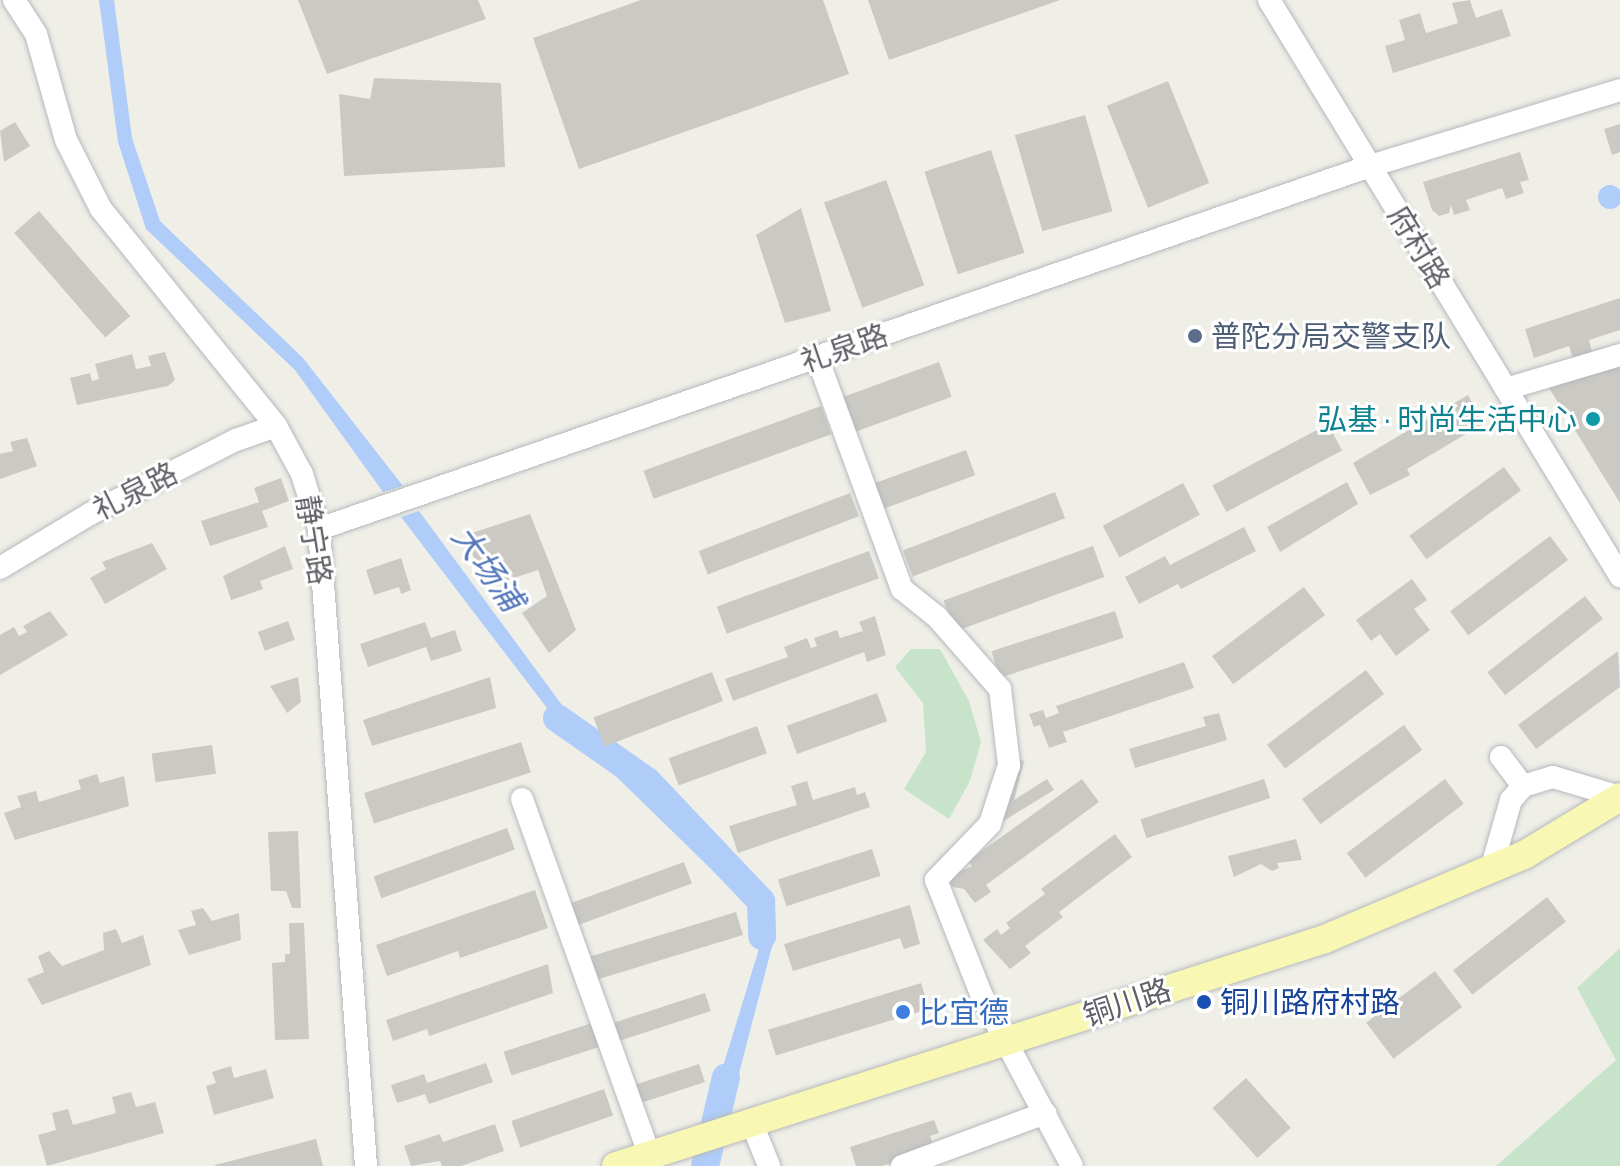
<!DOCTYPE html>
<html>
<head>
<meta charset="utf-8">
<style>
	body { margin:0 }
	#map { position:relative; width:1620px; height:1166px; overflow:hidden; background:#efefe8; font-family:"Titillium Web","Noto Sans SC",sans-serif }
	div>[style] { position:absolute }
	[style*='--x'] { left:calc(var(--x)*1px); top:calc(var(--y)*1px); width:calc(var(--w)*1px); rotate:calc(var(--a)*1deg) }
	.green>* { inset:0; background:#c7e4cb }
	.water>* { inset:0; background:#afcdf8 }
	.round { border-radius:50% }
	.river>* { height:28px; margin:-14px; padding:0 14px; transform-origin:14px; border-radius:14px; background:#afcdf8 }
	.building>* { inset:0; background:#cbc9c4; transform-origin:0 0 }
	.roads { filter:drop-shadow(0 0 2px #b7b8bd) drop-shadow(0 0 2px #b7b8bd) }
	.minor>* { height:22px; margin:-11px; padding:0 11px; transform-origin:11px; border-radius:11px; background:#fff }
	.major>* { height:28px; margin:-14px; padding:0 14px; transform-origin:14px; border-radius:14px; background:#f8f7b4 }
	.dots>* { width:22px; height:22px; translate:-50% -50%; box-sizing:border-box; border:4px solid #fff; border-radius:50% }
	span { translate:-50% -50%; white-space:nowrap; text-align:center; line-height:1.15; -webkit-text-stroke:6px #fff; paint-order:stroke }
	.street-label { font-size:30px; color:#5f6166 }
	.service-label { font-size:30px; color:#4e5e75 }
	.left { translate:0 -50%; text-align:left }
	.culture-label { font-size:30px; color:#0d838f }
	.right { translate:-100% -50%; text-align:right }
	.transit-label { font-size:30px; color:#164399 }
	.shop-label { font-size:30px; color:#366cbe }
	.water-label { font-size:32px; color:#5375ba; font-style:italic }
</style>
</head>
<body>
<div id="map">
	<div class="green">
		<i style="clip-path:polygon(911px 649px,940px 649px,969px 701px,981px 742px,970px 781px,949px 819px,904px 789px,926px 752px,923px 703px,895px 667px)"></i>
		<i style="clip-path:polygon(1620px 948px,1620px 1166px,1496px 1166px,1616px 1060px,1577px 988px)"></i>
	</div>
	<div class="water">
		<i style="clip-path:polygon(99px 0,114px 0,132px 138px,160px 221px,303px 358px,403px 486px,383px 492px,295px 370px,146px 229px,118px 142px)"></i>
		<i class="round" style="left:1598px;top:185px;width:24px;height:24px"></i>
		<i style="clip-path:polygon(419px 511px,587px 739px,647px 781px,761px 901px,774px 939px,737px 1081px,717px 1115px,707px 1119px,762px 939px,749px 906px,550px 712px,401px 517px)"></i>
	</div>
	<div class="river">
		<i style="--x:557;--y:718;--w:110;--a:35"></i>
		<i style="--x:647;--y:781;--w:166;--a:46.5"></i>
		<i style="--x:761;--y:901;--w:35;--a:88"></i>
		<i style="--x:705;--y:1166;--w:91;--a:-76.7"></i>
	</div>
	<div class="building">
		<i style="clip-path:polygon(298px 0,478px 0,486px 19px,327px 74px)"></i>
		<i style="clip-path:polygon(641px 0,823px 0,849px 74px,579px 169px,533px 38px)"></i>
		<i style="clip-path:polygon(868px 0,1060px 0,889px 60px)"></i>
		<i style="clip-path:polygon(1470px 0,1476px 18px,1502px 9px,1511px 36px,1393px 73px,1385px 46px,1405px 40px,1399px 20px,1420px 13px,1426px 33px,1458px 23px,1452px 3px)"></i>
		<i style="clip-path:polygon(374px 78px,501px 83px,505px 167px,344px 176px,339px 94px,370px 99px)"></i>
		<i style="left:1168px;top:81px;width:110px;height:66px;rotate:68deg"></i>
		<i style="left:1085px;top:115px;width:100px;height:73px;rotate:74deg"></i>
		<i style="clip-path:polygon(15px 122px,30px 146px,4px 162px,0 131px)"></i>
		<i style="clip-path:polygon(1620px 124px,1620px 152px,1612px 155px,1604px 129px)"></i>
		<i style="left:991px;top:150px;width:108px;height:70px;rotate:72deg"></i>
		<i style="clip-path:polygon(1520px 152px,1529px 180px,1520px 182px,1524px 193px,1506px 199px,1502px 188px,1466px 200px,1470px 210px,1454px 215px,1451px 205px,1449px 213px,1439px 216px,1432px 210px,1423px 182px)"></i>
		<i style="left:886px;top:180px;width:112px;height:66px;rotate:70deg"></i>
		<i style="clip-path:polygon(801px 208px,831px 311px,785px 323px,756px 235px)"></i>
		<i style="left:39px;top:211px;width:139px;height:33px;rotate:49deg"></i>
		<i style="clip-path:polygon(1620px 298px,1620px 330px,1589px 340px,1592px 352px,1573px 359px,1569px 346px,1534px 358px,1525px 329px)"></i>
		<i style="clip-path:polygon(165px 352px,175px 380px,168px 386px,77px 405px,70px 378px,90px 373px,92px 381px,99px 379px,95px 364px,132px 354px,136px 369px,151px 366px,148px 356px)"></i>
		<i style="left:939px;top:362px;width:37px;height:106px;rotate:70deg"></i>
		<i style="clip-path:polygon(1620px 363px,1620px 503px,1547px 385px)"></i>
		<i style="clip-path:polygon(1468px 395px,1483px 424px,1407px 469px,1410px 475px,1370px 495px,1353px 463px)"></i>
		<i style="left:821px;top:406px;width:30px;height:189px;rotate:70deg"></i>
		<i style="left:1328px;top:424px;width:30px;height:131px;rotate:62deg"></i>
		<i style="clip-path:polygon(27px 438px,37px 466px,0 479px,0 454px,13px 451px,10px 442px)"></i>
		<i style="left:966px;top:450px;width:27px;height:99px;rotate:70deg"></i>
		<i style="left:1504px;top:467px;width:29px;height:117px;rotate:54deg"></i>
		<i style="clip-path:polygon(281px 478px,289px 501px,262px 511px,268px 527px,210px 546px,201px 521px,259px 502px,254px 488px)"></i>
		<i style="clip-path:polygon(1347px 482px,1358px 504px,1280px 552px,1267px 527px)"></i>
		<i style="left:1183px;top:483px;width:36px;height:91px;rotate:62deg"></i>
		<i style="left:1055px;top:492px;width:28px;height:163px;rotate:69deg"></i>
		<i style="left:850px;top:493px;width:25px;height:162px;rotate:69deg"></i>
		<i style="clip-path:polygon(530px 514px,576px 630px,549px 653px,522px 613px,547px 596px,538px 570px,493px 585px,475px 561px,466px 535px)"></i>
		<i style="clip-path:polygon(1244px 527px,1256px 551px,1181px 589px,1178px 584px,1139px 604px,1125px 577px,1165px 556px,1170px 565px)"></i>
		<i style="left:1550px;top:536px;width:30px;height:125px;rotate:53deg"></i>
		<i style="clip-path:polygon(152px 543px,167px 569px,105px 604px,90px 578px,106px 569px,102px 562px)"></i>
		<i style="clip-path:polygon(285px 546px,293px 569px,260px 581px,263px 589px,231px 600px,223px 576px)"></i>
		<i style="left:1093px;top:546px;width:33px;height:159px;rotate:70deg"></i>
		<i style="left:869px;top:551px;width:29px;height:162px;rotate:70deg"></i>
		<i style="clip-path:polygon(401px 558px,411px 590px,401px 594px,399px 587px,374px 595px,366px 570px)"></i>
		<i style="clip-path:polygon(1412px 579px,1427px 600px,1414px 609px,1430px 630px,1396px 656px,1380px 634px,1371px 641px,1356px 620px)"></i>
		<i style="left:1304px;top:587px;width:35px;height:115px;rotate:53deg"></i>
		<i style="left:1585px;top:596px;width:29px;height:124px;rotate:52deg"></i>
		<i style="clip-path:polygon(50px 611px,68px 635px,0 675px,0 635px,14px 627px,19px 636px,27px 632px,23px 626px)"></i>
		<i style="left:1115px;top:611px;width:28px;height:130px;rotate:72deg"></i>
		<i style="clip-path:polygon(875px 616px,886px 655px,867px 662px,864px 652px,733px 701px,725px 679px,788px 657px,784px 647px,807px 638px,811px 648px,817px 646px,814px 638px,837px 630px,840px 638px,863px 631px,859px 622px)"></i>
		<i style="left:288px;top:621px;width:20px;height:32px;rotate:70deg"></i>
		<i style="clip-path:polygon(425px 622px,431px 638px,455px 630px,462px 651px,431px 661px,426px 647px,368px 667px,360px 644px)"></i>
		<i style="clip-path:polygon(1618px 651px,1620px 687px,1536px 749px,1518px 725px)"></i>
		<i style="clip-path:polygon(1184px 662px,1194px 688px,1063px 732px,1067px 742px,1049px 748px,1040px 725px,1034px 727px,1029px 714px,1043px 710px,1046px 718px,1059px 713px,1056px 706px)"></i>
		<i style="left:1366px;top:670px;width:30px;height:124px;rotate:53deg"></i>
		<i style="left:712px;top:672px;width:31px;height:127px;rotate:69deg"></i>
		<i style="clip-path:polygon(298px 677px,301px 702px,287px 713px,270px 686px)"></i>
		<i style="clip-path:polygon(490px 677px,496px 708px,372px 746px,363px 720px)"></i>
		<i style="left:877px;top:693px;width:30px;height:96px;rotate:70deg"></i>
		<i style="clip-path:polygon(1219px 713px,1227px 740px,1135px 768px,1129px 749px,1206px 726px,1203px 717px)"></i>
		<i style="left:1404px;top:725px;width:31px;height:126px;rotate:54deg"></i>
		<i style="left:757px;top:726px;width:29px;height:94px;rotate:70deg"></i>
		<i style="left:521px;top:742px;width:32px;height:165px;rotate:72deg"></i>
		<i style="left:212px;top:745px;width:29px;height:61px;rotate:82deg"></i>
		<i style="clip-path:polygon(1011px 758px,1024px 761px,1014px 800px,1047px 779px,1054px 790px,1000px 823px)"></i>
		<i style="clip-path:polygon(97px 774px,100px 783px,124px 776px,129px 806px,15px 840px,4px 813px,21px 807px,17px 796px,36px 791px,39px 802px,81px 789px,78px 780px)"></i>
		<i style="clip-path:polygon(1082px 779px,1099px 802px,986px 885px,991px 892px,975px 903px,964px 889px,953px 887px,946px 878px,972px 866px,968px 861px)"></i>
		<i style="left:1264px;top:779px;width:20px;height:130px;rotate:72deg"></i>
		<i style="left:1445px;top:779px;width:31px;height:123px;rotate:53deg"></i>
		<i style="clip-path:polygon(807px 781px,813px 800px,855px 787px,857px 795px,865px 792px,870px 807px,738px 853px,729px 826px,797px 805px,791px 786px)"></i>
		<i style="left:507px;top:828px;width:23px;height:142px;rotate:70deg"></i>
		<i style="clip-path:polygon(298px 831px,301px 908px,292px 908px,286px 891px,271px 891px,268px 832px)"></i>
		<i style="clip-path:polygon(1115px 834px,1132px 857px,1059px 912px,1063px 917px,1025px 946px,1031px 953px,1010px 969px,983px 940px,997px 929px,1001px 935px,1010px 928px,1006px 923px,1045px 894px,1041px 889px)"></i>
		<i style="clip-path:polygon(1296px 839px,1302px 860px,1277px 863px,1279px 868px,1272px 871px,1261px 864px,1234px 877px,1228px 856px)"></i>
		<i style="left:872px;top:849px;width:28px;height:99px;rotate:72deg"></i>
		<i style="left:684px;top:862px;width:23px;height:129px;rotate:70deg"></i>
		<i style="clip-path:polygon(535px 890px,548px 928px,460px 958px,458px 951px,387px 976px,376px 945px)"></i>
		<i style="left:1547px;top:897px;width:31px;height:119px;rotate:52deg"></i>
		<i style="clip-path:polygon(910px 905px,920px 944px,904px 949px,900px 938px,793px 971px,784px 944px)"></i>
		<i style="clip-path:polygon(203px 908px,212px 921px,239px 913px,241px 940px,189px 955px,178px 930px,196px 925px,191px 911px)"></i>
		<i style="left:736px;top:912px;width:24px;height:155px;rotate:73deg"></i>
		<i style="clip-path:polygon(289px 923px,304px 923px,309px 1039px,275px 1040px,272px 963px,285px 962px,285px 954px,290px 954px)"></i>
		<i style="clip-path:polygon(116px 929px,122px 943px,143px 935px,151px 965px,42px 1005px,27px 979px,44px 972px,38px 956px,49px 951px,62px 966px,104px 950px,103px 933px)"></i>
		<i style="clip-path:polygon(548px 964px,553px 993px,429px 1036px,427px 1029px,393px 1041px,386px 1020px)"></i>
		<i style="left:1435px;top:971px;width:45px;height:86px;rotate:53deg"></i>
		<i style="left:921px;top:983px;width:27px;height:160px;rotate:73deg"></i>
		<i style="left:705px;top:993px;width:19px;height:96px;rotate:72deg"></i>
		<i style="left:595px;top:1022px;width:25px;height:96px;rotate:72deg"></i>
		<i style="clip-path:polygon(486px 1063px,493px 1082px,429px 1104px,425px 1094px,397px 1103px,391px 1085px,424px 1074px,427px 1083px)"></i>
		<i style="left:699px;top:1064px;width:19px;height:69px;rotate:72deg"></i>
		<i style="clip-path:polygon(231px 1066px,234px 1078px,266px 1069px,274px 1098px,214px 1115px,206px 1086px,216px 1083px,212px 1072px)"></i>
		<i style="left:1246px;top:1078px;width:67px;height:45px;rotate:48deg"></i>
		<i style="left:604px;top:1089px;width:28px;height:98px;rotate:71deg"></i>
		<i style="clip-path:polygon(131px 1092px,136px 1107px,155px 1102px,164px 1133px,47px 1166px,38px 1135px,56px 1130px,52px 1113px,68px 1109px,73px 1125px,116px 1113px,112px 1097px)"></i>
		<i style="clip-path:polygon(934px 1120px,939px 1133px,930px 1136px,935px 1149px,882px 1166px,856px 1166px,850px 1147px)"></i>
		<i style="clip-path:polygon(495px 1124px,504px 1151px,461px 1166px,442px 1166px,440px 1161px,411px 1166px,404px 1146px,440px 1134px,443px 1142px)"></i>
		<i style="clip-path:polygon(316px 1139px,323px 1166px,215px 1166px,215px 1165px)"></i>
	</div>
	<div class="roads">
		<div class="minor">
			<i style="--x:14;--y:0;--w:40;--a:57.1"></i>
			<i style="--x:36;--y:34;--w:110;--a:74.2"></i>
			<i style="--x:66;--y:140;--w:77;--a:63.1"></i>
			<i style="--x:101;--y:209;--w:279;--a:51.1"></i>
			<i style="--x:276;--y:426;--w:55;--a:61.6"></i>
			<i style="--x:302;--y:474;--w:58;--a:72.8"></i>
			<i style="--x:319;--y:529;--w:639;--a:85.78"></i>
			<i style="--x:1269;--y:0;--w:675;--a:58.64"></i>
			<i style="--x:817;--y:357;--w:247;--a:69.9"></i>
			<i style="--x:902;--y:589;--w:45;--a:38.7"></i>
			<i style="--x:937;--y:617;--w:96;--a:48.8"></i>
			<i style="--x:1000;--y:689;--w:77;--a:83.2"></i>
			<i style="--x:1009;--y:765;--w:62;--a:107.9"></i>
			<i style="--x:990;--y:824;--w:78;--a:134"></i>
			<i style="--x:936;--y:880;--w:125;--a:68.4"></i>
			<i style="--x:982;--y:996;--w:192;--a:62.1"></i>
			<i style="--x:1506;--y:389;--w:119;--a:-16.6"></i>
			<i style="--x:319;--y:529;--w:1112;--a:-19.05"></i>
			<i style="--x:1370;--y:166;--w:261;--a:-16.9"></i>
			<i style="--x:0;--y:568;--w:105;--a:-31"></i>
			<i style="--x:90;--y:514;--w:164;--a:-26.9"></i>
			<i style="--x:236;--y:440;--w:42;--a:-19.3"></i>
			<i style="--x:1501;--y:757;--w:36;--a:53"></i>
			<i style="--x:522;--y:799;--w:379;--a:70.3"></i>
			<i style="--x:1491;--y:870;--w:73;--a:-74.1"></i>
			<i style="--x:1511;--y:800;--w:18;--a:-49"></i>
			<i style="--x:1523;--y:786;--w:31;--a:-17"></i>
			<i style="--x:1553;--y:777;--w:70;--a:16.6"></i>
			<i style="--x:757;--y:1136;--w:32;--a:68"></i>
			<i style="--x:902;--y:1166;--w:153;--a:-20.3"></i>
		</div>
		<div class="major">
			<i style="--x:616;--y:1166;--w:744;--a:-17.75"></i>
			<i style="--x:1325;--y:939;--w:216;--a:-22.9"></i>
			<i style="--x:1524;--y:855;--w:112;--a:-31.1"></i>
		</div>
	</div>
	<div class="dots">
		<i style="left:1195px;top:336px;background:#5c6f8a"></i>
		<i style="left:1593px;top:419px;background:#0f9aa8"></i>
		<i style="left:1204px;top:1002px;background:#1a4fb4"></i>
		<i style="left:903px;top:1012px;background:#3f7fe0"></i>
	</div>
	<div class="street-label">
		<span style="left:1419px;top:247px;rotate:59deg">府村路</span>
		<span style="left:844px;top:348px;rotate:-19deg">礼泉路</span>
		<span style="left:135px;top:491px;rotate:-27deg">礼泉路</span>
		<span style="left:314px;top:540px;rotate:81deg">静宁路</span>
		<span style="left:1127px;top:1002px;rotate:-18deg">铜川路</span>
	</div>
	<div class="service-label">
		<span class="left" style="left:1211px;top:336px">普陀分局交警支队</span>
	</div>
	<div class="culture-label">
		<span class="right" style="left:1577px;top:419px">弘基 · 时尚生活中心</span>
	</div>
	<div class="transit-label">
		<span class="left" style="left:1220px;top:1002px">铜川路府村路</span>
	</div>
	<div class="shop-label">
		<span class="left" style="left:919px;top:1012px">比宜德</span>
	</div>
	<div class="water-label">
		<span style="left:488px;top:568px;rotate:54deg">大场浦</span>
	</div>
</div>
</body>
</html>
